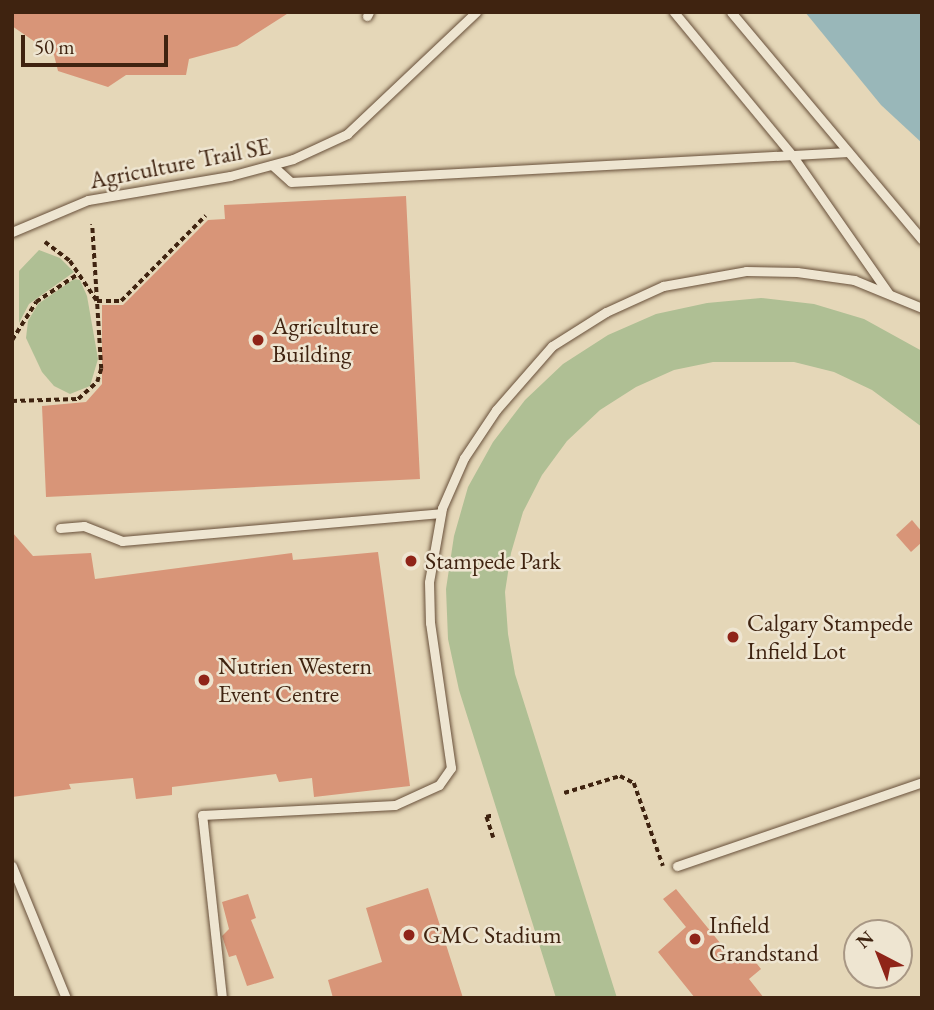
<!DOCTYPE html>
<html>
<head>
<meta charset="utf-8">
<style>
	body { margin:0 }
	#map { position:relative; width:934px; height:1010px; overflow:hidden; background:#e5d7b8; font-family:"EB Garamond",serif }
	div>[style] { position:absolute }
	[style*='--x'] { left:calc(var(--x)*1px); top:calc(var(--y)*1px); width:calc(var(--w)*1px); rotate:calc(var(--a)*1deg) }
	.green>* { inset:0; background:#afbf94 }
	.water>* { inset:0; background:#99b7b9 }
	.building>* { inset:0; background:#d89578 }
	.path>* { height:3.5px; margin-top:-1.75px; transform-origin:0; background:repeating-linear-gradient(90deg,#3f2310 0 5px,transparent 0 8.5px) }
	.roads { filter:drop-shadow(0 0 2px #68503a) drop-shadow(0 0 2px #68503a) }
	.service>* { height:9px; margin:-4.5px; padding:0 4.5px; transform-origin:4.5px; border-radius:4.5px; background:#eee5d1 }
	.dots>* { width:19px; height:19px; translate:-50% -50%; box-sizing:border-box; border:4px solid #eee5d1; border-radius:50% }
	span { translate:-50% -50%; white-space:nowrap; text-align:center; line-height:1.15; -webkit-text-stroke:5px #eee5d1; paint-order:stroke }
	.street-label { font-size:24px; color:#3f2310 }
	.poi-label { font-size:24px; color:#3f2310 }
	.left { translate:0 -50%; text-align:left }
	.frame { position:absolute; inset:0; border:14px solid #3f2310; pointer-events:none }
	.north { position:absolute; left:843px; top:919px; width:70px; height:70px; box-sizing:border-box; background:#eee5d1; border:2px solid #a89784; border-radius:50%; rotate:318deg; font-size:19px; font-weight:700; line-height:28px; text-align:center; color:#3f2310 }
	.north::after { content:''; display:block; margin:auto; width:24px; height:32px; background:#8f2418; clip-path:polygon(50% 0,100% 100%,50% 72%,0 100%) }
	.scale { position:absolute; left:21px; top:35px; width:147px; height:32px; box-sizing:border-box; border:4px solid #3f2310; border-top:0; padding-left:9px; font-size:21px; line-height:24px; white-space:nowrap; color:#3f2310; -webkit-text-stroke:5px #eee5d1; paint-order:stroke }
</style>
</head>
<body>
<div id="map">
	<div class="green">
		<i style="clip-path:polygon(39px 250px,60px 258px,74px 272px,29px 304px,19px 323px,19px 271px)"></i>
		<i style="clip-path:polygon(74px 279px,80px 280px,87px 296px,98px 359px,90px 386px,70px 394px,54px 386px,42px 372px,26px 338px,28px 321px,38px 304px)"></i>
		<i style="clip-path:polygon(761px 298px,814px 304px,864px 319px,922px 351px,922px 427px,872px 390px,834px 372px,794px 362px,713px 362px,674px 370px,636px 387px,600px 410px,567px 441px,542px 475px,523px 512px,511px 553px,505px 592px,508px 634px,515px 674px,617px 998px,556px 998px,459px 690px,448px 639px,446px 589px,454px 536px,468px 487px,493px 442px,525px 400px,563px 364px,608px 335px,656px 314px,707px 303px)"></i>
	</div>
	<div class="water">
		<i style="clip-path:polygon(805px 12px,922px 12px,922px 143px,881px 105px)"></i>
	</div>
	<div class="building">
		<i style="clip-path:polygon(12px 12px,290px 12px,237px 46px,189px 59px,186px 75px,126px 75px,108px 87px,58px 71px,54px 55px,12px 26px)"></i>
		<i style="clip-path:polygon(406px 196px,420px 479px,46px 497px,42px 406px,86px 402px,102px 384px,102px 305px,123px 305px,208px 220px,225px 219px,224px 205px)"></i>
		<i style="clip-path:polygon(912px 520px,922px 532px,922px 542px,911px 552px,896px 535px)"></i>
		<i style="clip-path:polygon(12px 532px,33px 556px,91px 553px,95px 579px,292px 553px,293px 560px,378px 552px,410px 786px,314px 797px,312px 778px,279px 782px,276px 774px,172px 787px,172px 795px,136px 799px,133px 778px,69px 784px,71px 789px,12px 797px)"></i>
		<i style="clip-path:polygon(428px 888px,463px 998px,333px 998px,328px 980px,382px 962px,366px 908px)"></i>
		<i style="clip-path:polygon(676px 889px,734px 960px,746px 950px,761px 969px,749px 979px,764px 998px,695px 998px,658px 952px,686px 927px,663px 899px)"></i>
		<i style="clip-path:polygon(248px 894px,256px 918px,251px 920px,274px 978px,247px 986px,236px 955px,229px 957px,222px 936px,229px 929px,222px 902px)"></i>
	</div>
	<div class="path">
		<i style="--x:45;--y:242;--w:31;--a:37"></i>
		<i style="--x:70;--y:261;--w:48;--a:56"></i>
		<i style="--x:97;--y:301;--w:24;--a:0"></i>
		<i style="--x:121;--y:301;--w:120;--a:-45.3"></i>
		<i style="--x:12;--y:340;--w:45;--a:-57.7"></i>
		<i style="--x:36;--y:302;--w:50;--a:-33.7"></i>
		<i style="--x:12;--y:401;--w:66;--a:-1.7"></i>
		<i style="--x:78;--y:399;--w:25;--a:-42"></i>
		<i style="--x:97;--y:382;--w:14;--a:-73"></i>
		<i style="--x:101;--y:369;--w:145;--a:-93.6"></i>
		<i style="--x:564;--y:793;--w:59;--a:-16.9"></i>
		<i style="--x:620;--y:776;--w:16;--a:27"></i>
		<i style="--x:634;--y:783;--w:88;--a:70.7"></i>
		<i style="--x:493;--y:838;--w:22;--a:-108"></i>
		<i style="--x:486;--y:817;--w:8;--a:-14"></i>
	</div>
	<div class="roads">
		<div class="service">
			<i style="--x:674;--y:12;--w:185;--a:50.5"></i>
			<i style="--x:792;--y:155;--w:169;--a:55.1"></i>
			<i style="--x:731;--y:12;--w:297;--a:50"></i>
			<i style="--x:367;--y:16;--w:4;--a:-63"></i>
			<i style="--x:272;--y:165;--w:25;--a:42"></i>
			<i style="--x:291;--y:182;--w:558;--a:-3.08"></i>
			<i style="--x:12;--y:232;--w:82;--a:-22.8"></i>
			<i style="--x:88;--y:200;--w:144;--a:-9.6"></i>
			<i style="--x:230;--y:176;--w:65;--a:-15.1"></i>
			<i style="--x:293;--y:159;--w:60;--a:-24.8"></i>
			<i style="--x:347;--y:134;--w:178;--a:-43.4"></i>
			<i style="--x:60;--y:528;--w:24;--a:-5"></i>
			<i style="--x:84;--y:526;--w:41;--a:21.5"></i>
			<i style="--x:122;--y:541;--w:320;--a:-5"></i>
			<i style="--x:12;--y:866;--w:143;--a:67.8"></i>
			<i style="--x:677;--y:866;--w:259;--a:-18.9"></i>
			<i style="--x:222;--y:998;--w:184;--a:-96.2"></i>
			<i style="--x:202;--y:815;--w:193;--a:-3"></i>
			<i style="--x:395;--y:805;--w:48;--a:-24.4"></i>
			<i style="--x:439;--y:785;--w:21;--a:-55"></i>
			<i style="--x:451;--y:768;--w:147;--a:-98.2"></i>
			<i style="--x:430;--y:623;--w:41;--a:-91.4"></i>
			<i style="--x:429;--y:582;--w:75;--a:-80"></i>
			<i style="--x:442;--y:508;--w:55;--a:-66.3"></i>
			<i style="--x:464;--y:458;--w:58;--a:-56.3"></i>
			<i style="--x:496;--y:410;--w:85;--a:-48.8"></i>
			<i style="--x:552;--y:346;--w:64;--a:-32.2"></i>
			<i style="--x:606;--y:312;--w:63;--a:-24.5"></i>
			<i style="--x:663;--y:286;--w:84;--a:-10.2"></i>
			<i style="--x:746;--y:271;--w:51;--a:1.1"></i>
			<i style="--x:797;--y:272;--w:58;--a:8"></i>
			<i style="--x:854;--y:280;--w:74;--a:22.4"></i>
		</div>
	</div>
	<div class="dots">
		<i style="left:258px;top:340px;background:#8f2418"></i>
		<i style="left:411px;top:561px;background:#8f2418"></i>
		<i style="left:733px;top:637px;background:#8f2418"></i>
		<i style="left:204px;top:680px;background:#8f2418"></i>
		<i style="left:409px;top:935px;background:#8f2418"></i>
		<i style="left:695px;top:939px;background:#8f2418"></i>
	</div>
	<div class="street-label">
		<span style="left:180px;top:163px;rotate:-11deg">Agriculture Trail SE</span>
	</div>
	<div class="poi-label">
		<span class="left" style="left:272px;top:340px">Agriculture<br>Building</span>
		<span class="left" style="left:425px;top:561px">Stampede Park</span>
		<span class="left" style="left:747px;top:637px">Calgary Stampede<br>Infield Lot</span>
		<span class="left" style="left:218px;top:680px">Nutrien Western<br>Event Centre</span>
		<span class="left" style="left:709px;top:939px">Infield<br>Grandstand</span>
		<span class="left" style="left:423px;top:935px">GMC Stadium</span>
	</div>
	<div class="frame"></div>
	<div class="north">N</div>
	<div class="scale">50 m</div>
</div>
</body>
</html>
